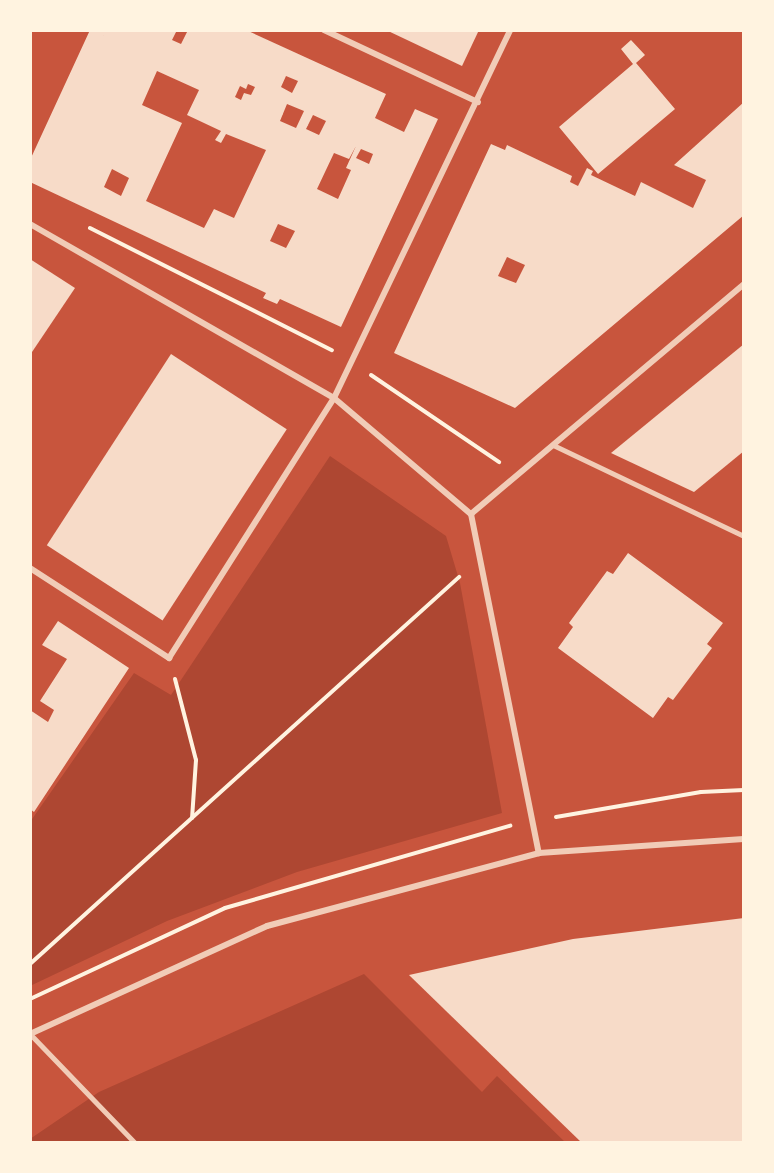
<!DOCTYPE html>
<html>
<head>
<meta charset="utf-8">
<style>
	body { margin:0 }
	#map { position:relative; width:774px; height:1173px; overflow:hidden; background:#c8553d; font-family:"Open Sans",sans-serif }
	div>[style] { position:absolute }
	[style*='--x'] { left:calc(var(--x)*1px); top:calc(var(--y)*1px); width:calc(var(--w)*1px); rotate:calc(var(--a)*1deg) }
	.green>* { inset:0; background:#ae4732 }
	.building>* { inset:0; background:#f7dbc8; transform-origin:0 0 }
	.path>* { height:4px; margin:-2px; padding:0 2px; transform-origin:2px; border-radius:2px; background:#fff3e0 }
	.pedestrian>* { height:5px; margin:-2.5px; padding:0 2.5px; transform-origin:2.5px; border-radius:2.5px; background:#f1ccb7 }
	.minor>* { height:6px; margin:-3px; padding:0 3px; transform-origin:3px; border-radius:3px; background:#f1ccb7 }
	span { translate:-50% -50%; white-space:nowrap; text-align:center; line-height:1.15; -webkit-text-stroke:4.5px #fff3e0; paint-order:stroke }
	.frame { position:absolute; inset:0; border:32px solid #fff3e0; pointer-events:none }
</style>
</head>
<body>
<div id="map">
	<div class="green">
		<i style="clip-path:polygon(330px 456px,446px 536px,460px 583px,502px 813px,297px 872px,167px 921px,30px 986px,30px 822px,134px 673px,171px 695px)"></i>
		<i style="clip-path:polygon(364px 974px,482px 1092px,497px 1076px,566px 1143px,30px 1143px,30px 1139px,99px 1092px)"></i>
	</div>
	<div class="building">
		<i style="clip-path:polygon(evenodd,90px 30px,177px 30px,172px 40px,181px 44px,188px 30px,246px 30px,386px 94px,375px 118px,404px 132px,415px 109px,438px 119px,341px 327px,280px 299px,277px 304px,263px 298px,266px 293px,30px 182px,30px 160px,90px 30px,157px 71px,199px 90px,187px 115px,221px 131px,215px 140px,221px 143px,226px 134px,266px 150px,234px 218px,214px 209px,204px 228px,146px 201px,182px 123px,142px 105px,157px 71px,90px 30px,286px 76px,298px 81px,292px 93px,281px 87px,286px 76px,90px 30px,248px 84px,255px 87px,251px 95px,244px 93px,241px 100px,235px 97px,240px 86px,246px 89px,248px 84px,90px 30px,287px 104px,304px 111px,296px 128px,280px 121px,287px 104px,90px 30px,313px 115px,326px 121px,319px 135px,306px 129px,313px 115px,90px 30px,356px 146px,346px 168px,351px 170px,338px 199px,317px 189px,334px 153px,349px 159px,356px 146px,90px 30px,361px 149px,373px 154px,369px 164px,356px 158px,361px 149px,90px 30px,112px 169px,129px 178px,121px 196px,104px 187px,112px 169px,90px 30px,278px 224px,295px 231px,286px 248px,270px 241px,278px 224px)"></i>
		<i style="clip-path:polygon(386px 30px,479px 30px,462px 66px)"></i>
		<i style="clip-path:polygon(631px 40px,645px 55px,636px 63px,675px 109px,598px 174px,559px 127px,633px 64px,621px 49px)"></i>
		<i style="clip-path:polygon(evenodd,744px 102px,744px 215px,515px 408px,394px 353px,491px 144px,505px 150px,507px 145px,572px 176px,570px 182px,578px 186px,587px 168px,593px 171px,591px 175px,635px 196px,641px 182px,693px 208px,706px 180px,674px 165px,744px 102px,507px 257px,525px 265px,516px 283px,498px 276px,507px 257px)"></i>
		<i style="clip-path:polygon(30px 259px,75px 288px,30px 355px)"></i>
		<i style="clip-path:polygon(744px 344px,744px 451px,694px 492px,611px 453px)"></i>
		<i style="left:171px;top:354px;width:138px;height:228px;rotate:33deg"></i>
		<i style="clip-path:polygon(628px 553px,723px 623px,707px 644px,712px 648px,673px 700px,668px 697px,653px 718px,558px 648px,573px 627px,569px 623px,607px 571px,613px 574px)"></i>
		<i style="clip-path:polygon(58px 621px,129px 668px,34px 812px,30px 809px,30px 710px,48px 722px,54px 710px,40px 701px,67px 659px,42px 645px)"></i>
		<i style="clip-path:polygon(744px 918px,744px 1143px,582px 1143px,409px 975px,573px 939px)"></i>
	</div>
	<div class="path">
		<i style="--x:90;--y:228;--w:271;--a:26.8"></i>
		<i style="--x:371;--y:375;--w:155;--a:34.2"></i>
		<i style="--x:175;--y:679;--w:84;--a:75.5"></i>
		<i style="--x:196;--y:760;--w:58;--a:93.9"></i>
		<i style="--x:556;--y:817;--w:147;--a:-9.8"></i>
		<i style="--x:701;--y:792;--w:43;--a:-2.7"></i>
		<i style="--x:30;--y:964;--w:578;--a:-42.05"></i>
		<i style="--x:30;--y:999;--w:215;--a:-25"></i>
		<i style="--x:225;--y:908;--w:297;--a:-16.1"></i>
	</div>
	<div class="pedestrian">
		<i style="--x:553;--y:445;--w:212;--a:25.5"></i>
		<i style="--x:30;--y:1034;--w:151;--a:46.1"></i>
	</div>
	<div class="minor">
		<i style="--x:324;--y:30;--w:170;--a:25.1"></i>
		<i style="--x:30;--y:224;--w:350;--a:29.8"></i>
		<i style="--x:334;--y:398;--w:180;--a:40.3"></i>
		<i style="--x:471;--y:514;--w:346;--a:78.7"></i>
		<i style="--x:471;--y:514;--w:357;--a:-40.1"></i>
		<i style="--x:30;--y:568;--w:166;--a:32.9"></i>
		<i style="--x:169;--y:658;--w:308;--a:-57.6"></i>
		<i style="--x:334;--y:398;--w:408;--a:-64.4"></i>
		<i style="--x:30;--y:1034;--w:260;--a:-24.5"></i>
		<i style="--x:267;--y:926;--w:282;--a:-15"></i>
		<i style="--x:539;--y:853;--w:205;--a:-3.9"></i>
	</div>
	<div class="frame"></div>
</div>
</body>
</html>
